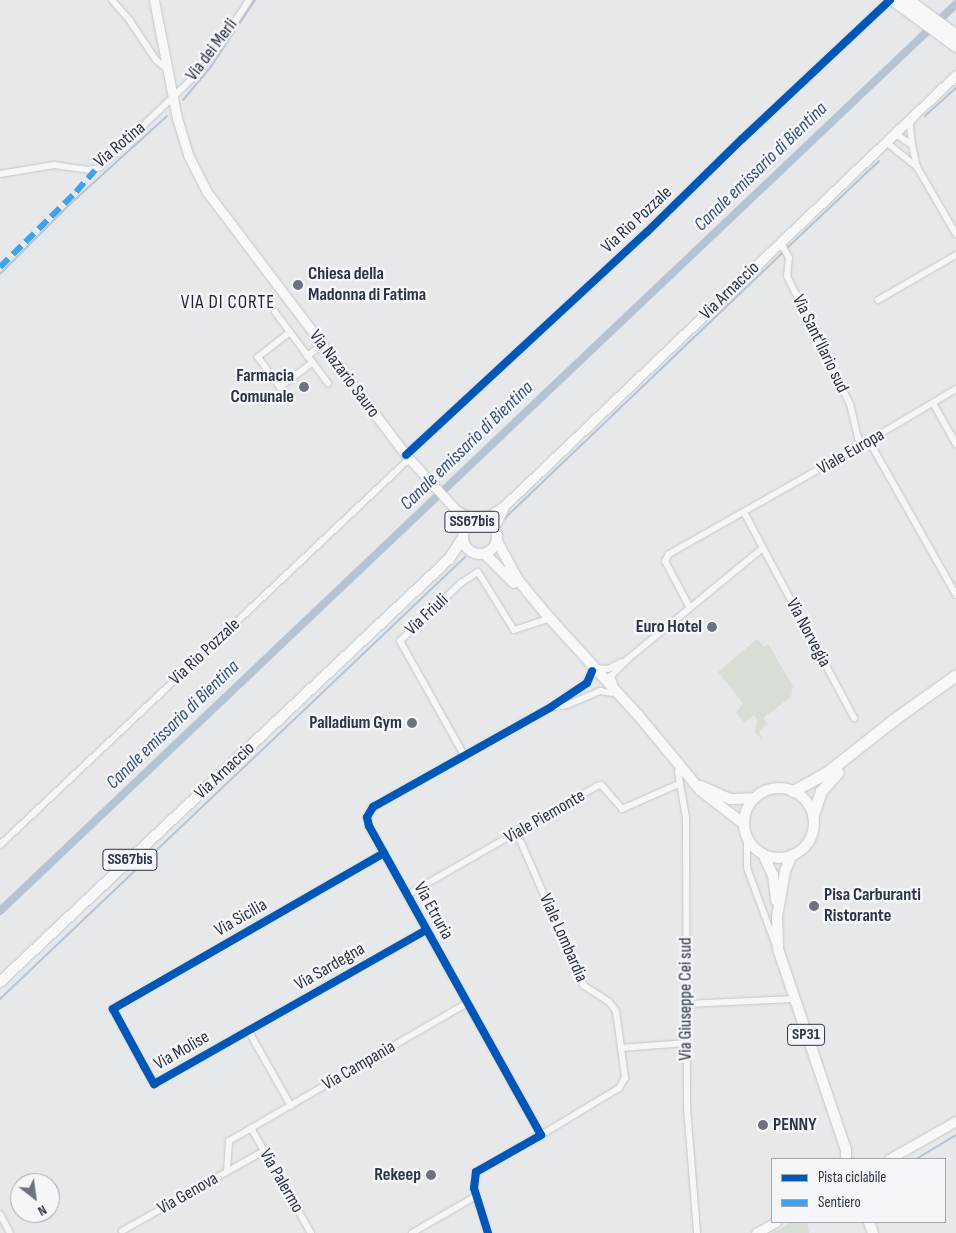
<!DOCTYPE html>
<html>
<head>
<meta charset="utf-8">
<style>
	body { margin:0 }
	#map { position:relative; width:956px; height:1233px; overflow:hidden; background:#e6e8ea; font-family:"Sofia Sans Condensed",sans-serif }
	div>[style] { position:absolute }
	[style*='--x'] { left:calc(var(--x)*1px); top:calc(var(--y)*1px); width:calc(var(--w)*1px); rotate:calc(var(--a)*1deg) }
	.green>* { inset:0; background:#d6ded6 }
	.stream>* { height:2px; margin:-1px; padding:0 1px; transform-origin:1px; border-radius:1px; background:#b4c4d5 }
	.canal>* { height:8px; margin:-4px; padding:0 4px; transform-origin:4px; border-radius:4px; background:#b4c4d5 }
	.roads { filter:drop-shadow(0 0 1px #c4c6c8) drop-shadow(0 0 1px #c4c6c8) }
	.street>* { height:6px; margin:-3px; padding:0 3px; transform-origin:3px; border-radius:3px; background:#f5f6f7 }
	.secondary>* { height:9px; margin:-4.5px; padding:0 4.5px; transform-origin:4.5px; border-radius:4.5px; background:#f8f8f8 }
	.primary>* { height:10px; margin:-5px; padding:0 5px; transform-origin:5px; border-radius:5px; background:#f8f8f8 }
	.primary>.ring { margin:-5px; padding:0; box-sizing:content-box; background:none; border:10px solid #f8f8f8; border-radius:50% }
	.highway>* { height:11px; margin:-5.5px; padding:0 5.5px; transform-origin:5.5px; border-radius:5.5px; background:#f8f8f8 }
	.quiet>* { height:6px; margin-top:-3px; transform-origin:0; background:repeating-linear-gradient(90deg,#3ea3ec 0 12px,transparent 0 18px) }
	.cycleway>* { height:8px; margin:-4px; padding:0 4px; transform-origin:4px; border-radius:4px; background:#0057b8 }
	.dots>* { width:14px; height:14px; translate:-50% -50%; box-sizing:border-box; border:2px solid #f4f6f9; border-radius:50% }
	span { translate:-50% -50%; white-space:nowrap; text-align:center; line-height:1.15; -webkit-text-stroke:5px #f4f6f9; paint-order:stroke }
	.shield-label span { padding:1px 4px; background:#f4f6f9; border:1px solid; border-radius:4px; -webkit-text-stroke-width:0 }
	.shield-label { font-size:16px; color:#2b3445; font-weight:700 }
	.street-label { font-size:18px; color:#2b3445 }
	.poi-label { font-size:18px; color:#2b3445; font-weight:700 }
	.left { translate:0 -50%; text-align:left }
	.right { translate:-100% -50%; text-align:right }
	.water-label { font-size:19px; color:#34527a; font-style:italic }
	.neighbourhood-label { font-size:19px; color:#1d2536; letter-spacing:1px }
	.legend { position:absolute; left:771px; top:1158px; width:175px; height:65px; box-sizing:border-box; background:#f4f6f9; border:1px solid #a4a8b1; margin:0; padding:6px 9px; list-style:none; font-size:15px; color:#2b3445 }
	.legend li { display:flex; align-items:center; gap:10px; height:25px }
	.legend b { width:25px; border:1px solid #a4a8b1 }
	.north { position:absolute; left:10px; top:1173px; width:50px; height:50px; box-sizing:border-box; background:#f4f6f9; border:1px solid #a4a8b1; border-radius:50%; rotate:150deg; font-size:14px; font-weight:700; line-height:20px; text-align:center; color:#2b3445 }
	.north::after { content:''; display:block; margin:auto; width:18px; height:22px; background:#6c737f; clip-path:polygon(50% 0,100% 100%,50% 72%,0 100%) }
</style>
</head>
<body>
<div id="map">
	<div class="green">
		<i style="clip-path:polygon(757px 639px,764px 647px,768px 644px,793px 686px,791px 697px,763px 718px,768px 724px,759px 731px,763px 741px,755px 732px,757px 719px,754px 715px,744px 722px,736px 713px,743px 703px,718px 672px)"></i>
		<i style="clip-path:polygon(792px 1222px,807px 1222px,809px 1233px,772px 1233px)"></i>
	</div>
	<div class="stream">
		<i style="--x:183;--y:100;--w:42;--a:-49.8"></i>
		<i style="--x:210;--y:68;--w:82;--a:-56.5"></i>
		<i style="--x:925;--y:116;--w:42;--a:-42.1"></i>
		<i style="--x:786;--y:249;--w:128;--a:-43.4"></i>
		<i style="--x:0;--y:274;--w:98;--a:-45"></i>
		<i style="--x:69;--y:205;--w:132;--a:-42.2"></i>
		<i style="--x:505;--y:518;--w:385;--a:-43.7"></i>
		<i style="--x:0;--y:999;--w:642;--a:-43.55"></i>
		<i style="--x:916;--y:1159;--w:47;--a:-31"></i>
	</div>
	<div class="canal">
		<i style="--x:0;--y:911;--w:1318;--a:-43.49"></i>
	</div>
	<div class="roads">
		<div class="street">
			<i style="--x:112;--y:0;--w:28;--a:49"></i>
			<i style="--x:130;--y:21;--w:47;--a:56.3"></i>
			<i style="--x:156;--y:60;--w:16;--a:40"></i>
			<i style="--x:911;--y:119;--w:7;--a:98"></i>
			<i style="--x:910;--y:126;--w:19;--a:84"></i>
			<i style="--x:892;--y:136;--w:7;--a:0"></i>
			<i style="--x:899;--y:136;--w:16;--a:35"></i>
			<i style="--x:912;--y:145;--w:23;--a:77"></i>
			<i style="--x:886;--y:142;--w:40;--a:39"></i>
			<i style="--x:917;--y:167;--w:78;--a:59.8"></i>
			<i style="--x:0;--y:174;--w:55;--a:-9.5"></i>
			<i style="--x:54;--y:165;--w:35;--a:8"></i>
			<i style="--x:89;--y:170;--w:11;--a:-15"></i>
			<i style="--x:100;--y:167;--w:134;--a:-43.8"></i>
			<i style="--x:197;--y:74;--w:39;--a:-52"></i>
			<i style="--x:221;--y:43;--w:51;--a:-56.9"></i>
			<i style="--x:781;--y:243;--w:17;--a:62"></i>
			<i style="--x:789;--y:258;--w:18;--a:96"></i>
			<i style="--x:787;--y:276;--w:143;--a:63.8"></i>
			<i style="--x:850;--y:404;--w:43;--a:76.6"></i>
			<i style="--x:878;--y:300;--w:90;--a:-30"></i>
			<i style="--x:275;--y:312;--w:89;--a:53.3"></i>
			<i style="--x:290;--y:332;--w:41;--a:142"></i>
			<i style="--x:258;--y:357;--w:37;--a:54"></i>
			<i style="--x:280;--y:387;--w:41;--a:-37.1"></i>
			<i style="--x:307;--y:356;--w:19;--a:-36"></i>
			<i style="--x:933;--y:403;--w:47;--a:60.7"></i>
			<i style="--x:869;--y:441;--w:177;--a:60.5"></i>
			<i style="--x:406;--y:455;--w:328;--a:-42.8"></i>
			<i style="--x:647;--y:232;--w:133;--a:-44.4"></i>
			<i style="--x:742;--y:139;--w:199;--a:-43.2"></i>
			<i style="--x:763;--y:548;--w:193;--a:61.8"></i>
			<i style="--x:690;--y:608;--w:53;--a:-118"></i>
			<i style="--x:665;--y:561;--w:8;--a:-60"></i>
			<i style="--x:669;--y:554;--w:219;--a:-29.5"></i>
			<i style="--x:860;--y:446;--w:112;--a:-30.7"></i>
			<i style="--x:596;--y:668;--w:12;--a:5"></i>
			<i style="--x:608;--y:669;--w:16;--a:-27"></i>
			<i style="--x:614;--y:684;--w:9;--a:-111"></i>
			<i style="--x:611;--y:676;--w:25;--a:-45"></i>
			<i style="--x:629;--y:658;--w:173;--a:-39.4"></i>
			<i style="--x:763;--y:548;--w:41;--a:-117.8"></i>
			<i style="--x:553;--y:707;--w:14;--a:-8"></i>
			<i style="--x:567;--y:705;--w:36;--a:-23"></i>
			<i style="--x:600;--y:691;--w:11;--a:10"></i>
			<i style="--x:464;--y:755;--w:131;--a:-119.3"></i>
			<i style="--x:400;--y:641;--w:84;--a:-43.6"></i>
			<i style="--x:461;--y:583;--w:20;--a:-33"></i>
			<i style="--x:478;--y:572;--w:68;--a:58.2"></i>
			<i style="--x:514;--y:630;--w:32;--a:-18"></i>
			<i style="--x:679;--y:766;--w:6;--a:99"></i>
			<i style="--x:678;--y:772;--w:47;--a:80.1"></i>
			<i style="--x:686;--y:818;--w:290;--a:89.8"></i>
			<i style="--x:687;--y:1108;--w:125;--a:85.4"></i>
			<i style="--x:517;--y:833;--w:166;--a:66.5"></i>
			<i style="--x:583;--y:985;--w:31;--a:33"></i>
			<i style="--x:609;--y:1002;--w:11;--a:52"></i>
			<i style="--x:616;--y:1011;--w:68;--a:82.3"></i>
			<i style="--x:625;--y:1078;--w:12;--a:121"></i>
			<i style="--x:619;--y:1088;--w:91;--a:148.9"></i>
			<i style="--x:747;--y:837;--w:31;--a:90"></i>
			<i style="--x:747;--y:868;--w:83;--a:69.6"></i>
			<i style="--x:0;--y:845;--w:562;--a:-43.34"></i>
			<i style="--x:384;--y:853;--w:313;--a:150.1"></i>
			<i style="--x:113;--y:1009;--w:65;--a:61.5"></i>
			<i style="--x:144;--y:1066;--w:21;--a:61"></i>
			<i style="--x:154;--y:1084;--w:313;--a:-29.5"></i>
			<i style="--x:407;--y:895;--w:219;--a:-29.8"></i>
			<i style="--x:597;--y:786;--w:4;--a:-14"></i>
			<i style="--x:601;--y:785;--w:4;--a:45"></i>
			<i style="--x:604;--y:788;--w:28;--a:49"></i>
			<i style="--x:622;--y:809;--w:62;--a:-23.7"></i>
			<i style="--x:686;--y:1004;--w:107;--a:-2.7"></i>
			<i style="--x:248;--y:1030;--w:87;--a:60.5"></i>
			<i style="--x:621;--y:1048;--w:65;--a:-4.4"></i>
			<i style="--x:251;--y:1128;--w:121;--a:60.3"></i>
			<i style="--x:227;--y:1171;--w:30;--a:-86"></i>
			<i style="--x:229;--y:1141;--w:275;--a:-30.1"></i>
			<i style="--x:0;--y:1214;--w:21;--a:62"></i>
			<i style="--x:122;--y:1231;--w:163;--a:-29.4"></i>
			<i style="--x:412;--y:1233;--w:74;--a:-30"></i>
			<i style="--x:488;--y:1233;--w:47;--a:-107.3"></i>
			<i style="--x:474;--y:1188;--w:16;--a:-83"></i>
			<i style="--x:476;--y:1172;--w:75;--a:-29.6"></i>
			<i style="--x:541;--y:1135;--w:354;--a:-119.1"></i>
			<i style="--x:369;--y:826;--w:9;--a:-103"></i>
			<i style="--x:367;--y:817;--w:12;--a:-59"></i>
			<i style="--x:373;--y:807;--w:204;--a:-29.3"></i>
			<i style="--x:551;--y:707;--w:43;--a:-33.7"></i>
			<i style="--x:587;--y:683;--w:13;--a:-67"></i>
		</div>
		<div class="secondary">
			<i style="--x:154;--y:0;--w:120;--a:79"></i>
			<i style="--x:177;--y:118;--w:39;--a:73"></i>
			<i style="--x:188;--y:155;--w:42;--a:62.8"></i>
			<i style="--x:207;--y:192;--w:330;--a:52.9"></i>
			<i style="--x:406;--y:455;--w:76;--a:47.7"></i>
			<i style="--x:457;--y:511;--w:20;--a:27"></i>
			<i style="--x:457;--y:511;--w:20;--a:70"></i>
			<i style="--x:483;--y:520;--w:25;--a:-34"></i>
			<i style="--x:504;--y:506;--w:625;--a:-43.64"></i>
			<i style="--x:494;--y:527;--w:20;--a:-63"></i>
			<i style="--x:889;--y:1159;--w:77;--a:-29.6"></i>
			<i style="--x:756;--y:1233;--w:23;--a:-29"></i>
		</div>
		<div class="primary">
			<i class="ring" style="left:463px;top:520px;width:24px;height:24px"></i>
			<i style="--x:497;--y:541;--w:44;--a:61.7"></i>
			<i style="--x:518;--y:580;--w:44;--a:50.5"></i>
			<i style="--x:546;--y:614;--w:137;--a:47.7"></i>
			<i style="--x:638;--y:715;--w:97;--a:50.4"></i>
			<i style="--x:700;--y:790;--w:56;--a:37.7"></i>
			<i style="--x:485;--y:554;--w:41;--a:45"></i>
			<i style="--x:701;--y:786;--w:32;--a:24"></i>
			<i style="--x:730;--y:799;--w:24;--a:-2"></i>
			<i class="ring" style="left:744px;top:788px;width:60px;height:60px"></i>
			<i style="--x:763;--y:854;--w:23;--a:65"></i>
			<i style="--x:773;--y:875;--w:26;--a:83"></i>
			<i style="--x:792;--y:855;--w:17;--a:114"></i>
			<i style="--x:785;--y:871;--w:47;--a:99.9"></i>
			<i style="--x:777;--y:917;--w:32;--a:88"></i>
			<i style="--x:778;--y:949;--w:212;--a:71.3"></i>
			<i style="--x:846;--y:1150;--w:9;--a:90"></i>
			<i style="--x:0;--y:982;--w:617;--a:-43.29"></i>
			<i style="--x:449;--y:559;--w:24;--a:-57"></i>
			<i style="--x:869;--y:1222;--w:12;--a:70"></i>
		</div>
		<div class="highway">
			<i style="--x:893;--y:0;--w:78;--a:36.1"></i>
			<i style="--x:908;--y:0;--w:59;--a:36.1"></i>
			<i style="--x:793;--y:791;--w:38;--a:-29"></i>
			<i style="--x:826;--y:773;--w:85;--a:-38.3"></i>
			<i style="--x:893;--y:720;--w:77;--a:-35.5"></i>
			<i style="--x:813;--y:815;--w:25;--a:-72"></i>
			<i style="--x:821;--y:791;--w:25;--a:-48"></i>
		</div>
	</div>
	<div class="quiet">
		<i style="--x:0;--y:267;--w:107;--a:-44.6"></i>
		<i style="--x:76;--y:192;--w:29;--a:-49"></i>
	</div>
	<div class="cycleway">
		<i style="--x:406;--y:455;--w:328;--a:-42.8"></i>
		<i style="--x:647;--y:232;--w:133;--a:-44.4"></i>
		<i style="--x:742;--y:139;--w:203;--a:-43.2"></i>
		<i style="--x:384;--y:853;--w:313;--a:150.1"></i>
		<i style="--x:113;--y:1009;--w:65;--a:61.5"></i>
		<i style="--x:144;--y:1066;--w:21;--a:61"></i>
		<i style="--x:154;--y:1084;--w:313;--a:-29.5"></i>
		<i style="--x:488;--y:1233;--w:47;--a:-107.3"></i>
		<i style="--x:474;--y:1188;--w:16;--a:-83"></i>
		<i style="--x:476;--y:1172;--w:75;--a:-29.6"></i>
		<i style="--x:541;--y:1135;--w:354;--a:-119.1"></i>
		<i style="--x:369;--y:826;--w:9;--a:-103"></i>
		<i style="--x:367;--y:817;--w:12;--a:-59"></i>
		<i style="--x:373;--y:807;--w:204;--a:-29.3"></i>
		<i style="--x:551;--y:707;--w:43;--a:-33.7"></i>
		<i style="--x:587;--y:683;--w:13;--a:-67"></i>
	</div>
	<div class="dots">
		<i style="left:298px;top:285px;background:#6c737f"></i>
		<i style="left:304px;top:387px;background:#6c737f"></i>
		<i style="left:712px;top:627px;background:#6c737f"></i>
		<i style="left:412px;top:723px;background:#6c737f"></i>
		<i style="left:814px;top:906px;background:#6c737f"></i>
		<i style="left:763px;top:1125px;background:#6c737f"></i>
		<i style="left:431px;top:1175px;background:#6c737f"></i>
	</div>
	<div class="shield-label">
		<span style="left:472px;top:522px">SS67bis</span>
		<span style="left:130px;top:860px">SS67bis</span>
		<span style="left:806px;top:1035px">SP31</span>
	</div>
	<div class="street-label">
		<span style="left:212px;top:50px;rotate:-53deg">Via dei Merli</span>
		<span style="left:120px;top:145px;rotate:-40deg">Via Rotina</span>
		<span style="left:637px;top:220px;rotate:-43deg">Via Rio Pozzale</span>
		<span style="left:730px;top:291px;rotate:-44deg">Via Arnaccio</span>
		<span style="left:820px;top:344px;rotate:64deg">Via Sant'Ilario sud</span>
		<span style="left:344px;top:374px;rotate:53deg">Via Nazario Sauro</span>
		<span style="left:851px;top:452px;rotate:-30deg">Viale Europa</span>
		<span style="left:427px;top:615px;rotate:-43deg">Via Friuli</span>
		<span style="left:808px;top:633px;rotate:62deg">Via Norvegia</span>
		<span style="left:205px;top:652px;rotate:-43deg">Via Rio Pozzale</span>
		<span style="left:225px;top:771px;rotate:-43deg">Via Arnaccio</span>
		<span style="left:545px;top:817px;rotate:-30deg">Viale Piemonte</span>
		<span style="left:433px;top:911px;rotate:61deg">Via Etruria</span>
		<span style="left:241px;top:918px;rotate:-30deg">Via Sicilia</span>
		<span style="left:563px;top:938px;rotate:66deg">Viale Lombardia</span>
		<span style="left:330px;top:967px;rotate:-30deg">Via Sardegna</span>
		<span style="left:686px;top:999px;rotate:-90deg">Via Giuseppe Cei sud</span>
		<span style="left:182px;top:1051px;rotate:-30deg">Via Molise</span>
		<span style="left:359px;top:1066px;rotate:-30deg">Via Campania</span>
		<span style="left:281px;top:1181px;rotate:60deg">Via Palermo</span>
		<span style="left:188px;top:1194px;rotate:-30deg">Via Genova</span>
	</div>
	<div class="poi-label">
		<span class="left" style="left:308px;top:285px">Chiesa della<br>Madonna di Fatima</span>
		<span class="right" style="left:294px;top:387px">Farmacia<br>Comunale</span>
		<span class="right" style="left:702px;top:627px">Euro Hotel</span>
		<span class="right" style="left:402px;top:723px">Palladium Gym</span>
		<span class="left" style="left:824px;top:906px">Pisa Carburanti<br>Ristorante</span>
		<span class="left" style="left:773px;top:1125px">PENNY</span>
		<span class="right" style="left:421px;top:1175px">Rekeep</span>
	</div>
	<div class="water-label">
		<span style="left:761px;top:167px;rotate:-44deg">Canale emissario di Bientina</span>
		<span style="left:467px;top:446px;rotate:-44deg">Canale emissario di Bientina</span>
		<span style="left:173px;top:725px;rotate:-44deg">Canale emissario di Bientina</span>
	</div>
	<div class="neighbourhood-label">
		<span style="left:228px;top:303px">VIA DI CORTE</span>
	</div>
	<ul class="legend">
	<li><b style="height:6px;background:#0057b8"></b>Pista ciclabile</li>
	<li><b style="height:6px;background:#3ea3ec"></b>Sentiero</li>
	</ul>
	<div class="north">N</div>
</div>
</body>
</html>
